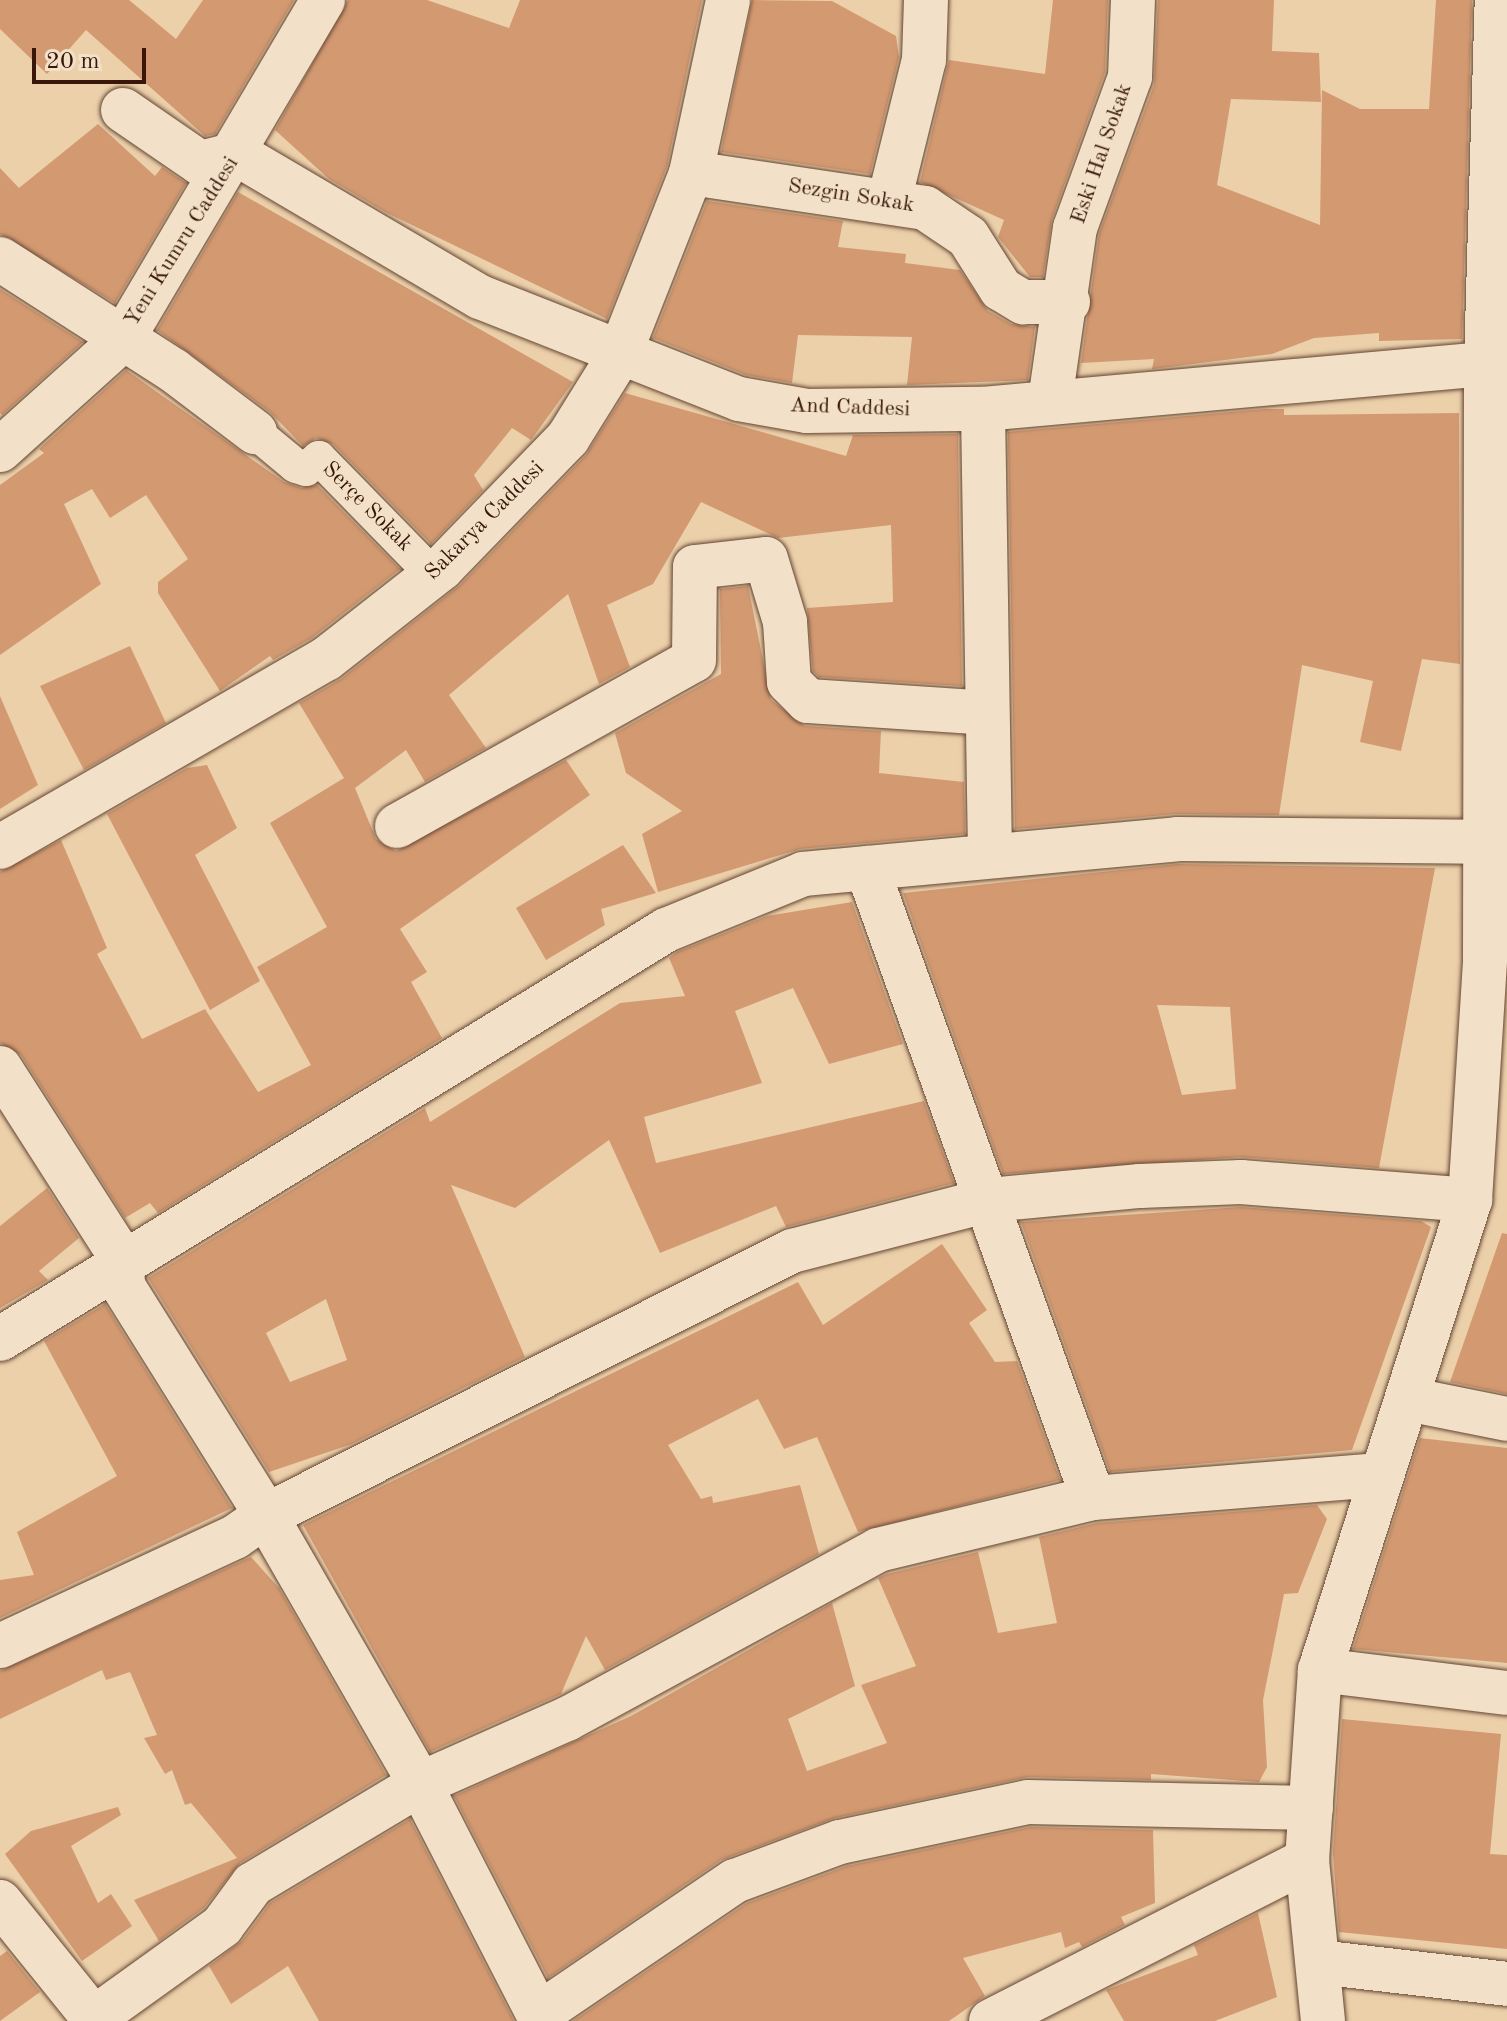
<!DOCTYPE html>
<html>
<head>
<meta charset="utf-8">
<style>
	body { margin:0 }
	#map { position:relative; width:1507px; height:2021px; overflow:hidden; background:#ebd0aa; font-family:"Old Standard TT",serif }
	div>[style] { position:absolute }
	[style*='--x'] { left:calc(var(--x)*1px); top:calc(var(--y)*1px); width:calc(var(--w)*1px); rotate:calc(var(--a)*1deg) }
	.building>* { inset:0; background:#d39a72 }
	.roads { filter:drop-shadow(0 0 2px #654532) drop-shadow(0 0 2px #654532) }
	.pedestrian>* { height:34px; margin:-17px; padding:0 17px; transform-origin:17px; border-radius:17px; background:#f2e0c8 }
	.minor>* { height:44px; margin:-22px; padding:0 22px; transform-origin:22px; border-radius:22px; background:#f2e0c8 }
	span { translate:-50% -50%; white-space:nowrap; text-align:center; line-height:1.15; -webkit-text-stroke:6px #f2e0c8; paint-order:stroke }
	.street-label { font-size:22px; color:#38170a }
	.scale { position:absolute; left:32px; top:48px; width:114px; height:36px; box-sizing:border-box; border:4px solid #38170a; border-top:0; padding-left:10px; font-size:24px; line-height:28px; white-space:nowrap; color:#38170a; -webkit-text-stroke:6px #f2e0c8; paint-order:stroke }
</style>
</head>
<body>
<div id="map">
	<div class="building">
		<i style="clip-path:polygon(0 0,129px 0,176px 39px,203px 0,294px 0,215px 134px,205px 136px,86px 30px,47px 74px,0 29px)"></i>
		<i style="clip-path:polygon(348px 0,427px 0,509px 28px,520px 0,702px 0,667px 166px,607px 319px,385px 212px,329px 179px,275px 130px)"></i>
		<i style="clip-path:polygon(752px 0,832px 1px,896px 36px,899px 57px,870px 174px,721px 152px)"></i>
		<i style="clip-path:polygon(1053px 0,1108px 0,1105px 72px,1052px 219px,1043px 277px,1030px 277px,998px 237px,1004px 220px,920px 182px,949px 60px,1045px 74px)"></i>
		<i style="clip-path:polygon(1158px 0,1274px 0,1272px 51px,1319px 53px,1321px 102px,1231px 99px,1217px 185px,1320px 225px,1322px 90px,1360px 109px,1429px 109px,1436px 0,1472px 0,1462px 339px,1379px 341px,1379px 333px,1314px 338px,1272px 354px,1169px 367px,1152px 369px,1154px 359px,1081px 363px,1099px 234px,1154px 85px)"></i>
		<i style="clip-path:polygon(98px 124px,155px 176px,162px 167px,186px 183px,115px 303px,0 234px,0 168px,19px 188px)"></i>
		<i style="clip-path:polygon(238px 192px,573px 382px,531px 440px,512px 428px,474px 475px,483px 490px,431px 544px,333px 444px,316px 438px,303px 446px,270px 412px,157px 330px)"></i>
		<i style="clip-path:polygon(707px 201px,843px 221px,838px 247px,906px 254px,905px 263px,960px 270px,988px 311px,1011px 324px,1035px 327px,1028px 380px,907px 385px,912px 337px,798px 335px,792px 383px,746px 375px,653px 338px)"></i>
		<i style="clip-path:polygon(0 289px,83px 342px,2px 415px,0 413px)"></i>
		<i style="clip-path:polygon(126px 370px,284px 482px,301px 488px,317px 485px,400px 569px,312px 638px,273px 660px,270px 656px,220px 691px,158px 593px,158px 582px,188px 559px,146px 495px,110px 518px,92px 489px,64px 504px,101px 584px,0 655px,0 485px,44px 453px,39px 449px)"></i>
		<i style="clip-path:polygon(625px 393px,846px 456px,853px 435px,958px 434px,962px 686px,819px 677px,813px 671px,807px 608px,893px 602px,891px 525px,778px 538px,701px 502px,653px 584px,607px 605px,630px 667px,599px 684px,568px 594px,449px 695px,486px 748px,425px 782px,406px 750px,355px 788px,376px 839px,396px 851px,566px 760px,590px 795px,400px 929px,427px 972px,411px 982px,442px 1038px,158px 1213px,150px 1203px,125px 1218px,21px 1055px,0 1043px,0 872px,61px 840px,107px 948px,97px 954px,142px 1039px,205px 1009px,258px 1092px,311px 1065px,257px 967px,327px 927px,270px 823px,344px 778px,299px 703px,341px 679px,460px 585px,586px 455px)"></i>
		<i style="clip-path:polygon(1265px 409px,1284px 409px,1284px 415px,1459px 413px,1460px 664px,1422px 659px,1401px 751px,1360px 742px,1373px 681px,1302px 665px,1279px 815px,1175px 814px,1015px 829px,1008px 432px)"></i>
		<i style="clip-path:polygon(748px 586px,771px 700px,805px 726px,881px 731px,879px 773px,964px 782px,965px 834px,800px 849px,658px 892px,642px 834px,682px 811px,626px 773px,615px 733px,721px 674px,720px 589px)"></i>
		<i style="clip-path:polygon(130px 646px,166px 723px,84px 770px,40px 686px)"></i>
		<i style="clip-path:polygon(0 696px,38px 785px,0 809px)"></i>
		<i style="clip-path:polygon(207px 765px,237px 828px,195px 855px,260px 981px,210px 1010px,107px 814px,187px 768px)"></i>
		<i style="clip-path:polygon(623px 845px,656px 893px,601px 909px,605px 925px,546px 960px,516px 908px)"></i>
		<i style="clip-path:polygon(evenodd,1178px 864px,1435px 868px,1379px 1168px,1240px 1157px,1003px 1174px,903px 893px,1178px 864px,1157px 1005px,1230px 1007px,1236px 1089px,1182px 1095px,1157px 1005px)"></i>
		<i style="clip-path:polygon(evenodd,852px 902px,903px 1044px,829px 1064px,793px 988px,735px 1011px,762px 1083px,644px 1117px,656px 1163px,924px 1101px,954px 1183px,786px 1227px,776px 1206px,660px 1253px,609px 1140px,515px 1208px,451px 1185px,525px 1357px,352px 1444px,269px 1472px,148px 1278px,425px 1108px,430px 1122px,620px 1003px,685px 996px,669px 958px,677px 952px,767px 916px,852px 902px,326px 1299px,347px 1360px,290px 1382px,266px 1333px,326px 1299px)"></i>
		<i style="clip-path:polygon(47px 1188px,79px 1238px,39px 1271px,48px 1280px,0 1308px,0 1226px)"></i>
		<i style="clip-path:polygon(1241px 1207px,1421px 1221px,1431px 1227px,1352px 1450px,1110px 1472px,1021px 1222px)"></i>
		<i style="clip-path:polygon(1502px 1233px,1507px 1234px,1507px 1394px,1450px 1382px)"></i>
		<i style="clip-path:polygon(942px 1244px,987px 1310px,969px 1323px,995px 1362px,1017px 1361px,1060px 1480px,858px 1532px,817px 1437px,784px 1449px,758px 1399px,668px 1445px,701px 1499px,712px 1496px,713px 1503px,800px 1485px,819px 1554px,605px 1670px,586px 1636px,561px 1694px,430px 1752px,303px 1525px,798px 1282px,823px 1325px)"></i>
		<i style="clip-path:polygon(105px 1304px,232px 1508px,0 1618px,0 1580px,34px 1575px,17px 1532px,117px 1476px,44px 1341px)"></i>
		<i style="clip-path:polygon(1420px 1438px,1507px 1448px,1507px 1663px,1353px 1649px)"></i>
		<i style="clip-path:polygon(1317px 1505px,1327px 1519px,1298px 1593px,1284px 1594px,1263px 1700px,1267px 1767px,1259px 1782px,1151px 1774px,1151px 1780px,1028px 1777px,835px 1818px,721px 1860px,548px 1978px,454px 1796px,631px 1716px,832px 1603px,855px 1686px,788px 1719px,807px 1771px,887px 1743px,861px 1685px,916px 1666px,878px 1578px,887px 1574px,978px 1552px,998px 1633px,1057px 1623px,1039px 1537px,1097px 1523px)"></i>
		<i style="clip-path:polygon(251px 1557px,279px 1588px,386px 1775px,240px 1863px,204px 1908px,159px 1941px,134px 1900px,237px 1858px,191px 1803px,185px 1805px,172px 1770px,165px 1774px,144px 1738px,157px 1735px,130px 1672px,106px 1680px,102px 1670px,0 1719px,0 1671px)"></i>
		<i style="clip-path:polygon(1342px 1719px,1501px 1734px,1490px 1854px,1507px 1855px,1507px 1949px,1339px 1932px,1333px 1853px)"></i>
		<i style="clip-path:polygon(118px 1807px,121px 1815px,71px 1846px,98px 1903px,111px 1894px,132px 1926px,82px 1961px,5px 1854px,31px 1831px)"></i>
		<i style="clip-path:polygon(410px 1819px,514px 2021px,319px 2021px,288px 1966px,231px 2004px,209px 1966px,242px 1941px,270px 1903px)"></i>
		<i style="clip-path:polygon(1030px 1827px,1153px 1830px,1155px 1903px,1121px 1917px,1125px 1925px,1082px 1947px,1079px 1942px,1065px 1948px,1061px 1932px,963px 1958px,985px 1996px,949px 2021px,573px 2021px,747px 1903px,847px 1866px)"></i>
		<i style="clip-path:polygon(1258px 1913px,1277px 1997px,1215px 2021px,1124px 2021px,1106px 1990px,1198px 1955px,1194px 1945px)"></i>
		<i style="clip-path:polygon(7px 1951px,40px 1992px,0 2021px,0 1956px)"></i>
	</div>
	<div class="roads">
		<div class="pedestrian">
			<i style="--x:255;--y:432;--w:53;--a:39.7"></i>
			<i style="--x:296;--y:466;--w:10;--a:17"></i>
			<i style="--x:306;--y:469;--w:17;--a:-40"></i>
			<i style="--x:319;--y:458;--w:163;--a:45.7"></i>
		</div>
		<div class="minor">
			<i style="--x:123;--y:110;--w:93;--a:34.5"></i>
			<i style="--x:200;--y:163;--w:38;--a:-14"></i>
			<i style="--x:237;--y:154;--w:282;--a:30.5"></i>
			<i style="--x:480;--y:297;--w:278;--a:21.5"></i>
			<i style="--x:739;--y:399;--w:69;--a:10"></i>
			<i style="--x:807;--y:411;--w:176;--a:-0.7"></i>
			<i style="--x:983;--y:409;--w:526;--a:-5.13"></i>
			<i style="--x:691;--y:173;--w:237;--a:8.5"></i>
			<i style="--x:925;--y:208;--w:52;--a:34"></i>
			<i style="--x:968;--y:237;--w:62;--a:57.6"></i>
			<i style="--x:1001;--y:289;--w:26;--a:31"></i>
			<i style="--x:1023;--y:302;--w:45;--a:0"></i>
			<i style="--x:889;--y:201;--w:145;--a:-76.1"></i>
			<i style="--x:924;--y:60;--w:60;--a:-88.1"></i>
			<i style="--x:0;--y:259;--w:206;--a:32.7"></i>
			<i style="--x:173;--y:370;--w:103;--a:37.1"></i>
			<i style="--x:1050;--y:401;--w:175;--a:-81.8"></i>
			<i style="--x:1075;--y:228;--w:161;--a:-70"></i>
			<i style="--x:1130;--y:77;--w:77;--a:-87.8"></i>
			<i style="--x:983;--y:409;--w:447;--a:89.1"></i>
			<i style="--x:0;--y:450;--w:164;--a:-42"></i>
			<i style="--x:122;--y:340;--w:395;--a:-59.4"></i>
			<i style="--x:397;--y:826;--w:340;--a:-29.2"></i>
			<i style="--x:694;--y:660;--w:93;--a:-89.4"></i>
			<i style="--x:695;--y:567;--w:71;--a:-6.4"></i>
			<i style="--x:766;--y:559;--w:66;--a:73.2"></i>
			<i style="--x:785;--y:622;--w:60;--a:86.2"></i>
			<i style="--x:789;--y:682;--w:27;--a:45"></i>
			<i style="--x:808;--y:701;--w:179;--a:3.8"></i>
			<i style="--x:0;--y:847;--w:376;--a:-30"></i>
			<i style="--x:326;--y:659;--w:147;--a:-38.1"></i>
			<i style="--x:442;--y:568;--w:181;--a:-45.9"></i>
			<i style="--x:568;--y:438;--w:97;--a:-58.1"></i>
			<i style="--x:619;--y:356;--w:197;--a:-68.5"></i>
			<i style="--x:691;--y:173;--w:177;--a:-77.9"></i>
			<i style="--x:867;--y:868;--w:669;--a:70.27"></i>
			<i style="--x:0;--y:1068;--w:227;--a:57.4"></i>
			<i style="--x:122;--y:1259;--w:27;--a:88"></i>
			<i style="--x:123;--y:1286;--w:255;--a:58"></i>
			<i style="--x:258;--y:1502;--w:325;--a:60.1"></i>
			<i style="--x:420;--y:1784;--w:267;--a:62.8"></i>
			<i style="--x:0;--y:1339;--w:782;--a:-31.55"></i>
			<i style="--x:666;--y:930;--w:148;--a:-22.2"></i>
			<i style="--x:803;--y:874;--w:376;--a:-5.3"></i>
			<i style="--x:1177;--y:839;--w:330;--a:0.5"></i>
			<i style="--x:1407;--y:1399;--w:102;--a:11.3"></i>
			<i style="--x:0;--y:1646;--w:259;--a:-24.9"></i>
			<i style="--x:235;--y:1537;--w:37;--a:-35"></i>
			<i style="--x:265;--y:1516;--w:590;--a:-26.7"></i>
			<i style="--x:792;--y:1251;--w:203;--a:-14.5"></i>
			<i style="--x:989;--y:1200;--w:152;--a:-5.3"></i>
			<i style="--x:1140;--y:1186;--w:101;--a:-2.3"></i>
			<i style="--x:1241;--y:1182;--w:230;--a:4.5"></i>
			<i style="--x:1320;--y:1670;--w:188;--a:7"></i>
			<i style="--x:0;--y:1902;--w:153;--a:51.1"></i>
			<i style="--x:1318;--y:1962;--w:190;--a:6.6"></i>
			<i style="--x:539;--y:2014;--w:237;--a:-34.2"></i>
			<i style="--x:735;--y:1881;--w:112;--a:-20.4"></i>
			<i style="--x:840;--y:1842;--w:192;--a:-12"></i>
			<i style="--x:1028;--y:1802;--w:283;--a:1.2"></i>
			<i style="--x:94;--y:2018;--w:158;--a:-35.7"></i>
			<i style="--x:222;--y:1926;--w:52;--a:-53.6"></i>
			<i style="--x:253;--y:1884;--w:195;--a:-30.9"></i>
			<i style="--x:420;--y:1784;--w:161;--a:-23.9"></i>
			<i style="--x:567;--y:1719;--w:354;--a:-28.5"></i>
			<i style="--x:878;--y:1550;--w:221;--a:-13.6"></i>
			<i style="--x:1093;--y:1498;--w:288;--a:-4.6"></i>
			<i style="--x:991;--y:2021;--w:355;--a:-27"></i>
			<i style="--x:1323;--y:2021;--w:162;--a:-95.7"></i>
			<i style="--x:1307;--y:1860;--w:190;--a:-86.1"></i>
			<i style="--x:1320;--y:1670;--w:493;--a:-72.3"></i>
			<i style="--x:1470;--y:1200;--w:241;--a:-86.4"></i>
			<i style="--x:1485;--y:959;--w:597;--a:-89.9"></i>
			<i style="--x:1486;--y:362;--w:362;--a:-88.3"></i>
		</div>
	</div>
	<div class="street-label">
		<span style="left:1102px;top:154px;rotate:-71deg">Eski Hal Sokak</span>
		<span style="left:851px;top:196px;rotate:9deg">Sezgin Sokak</span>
		<span style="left:182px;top:242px;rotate:-58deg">Yeni Kumru Caddesi</span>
		<span style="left:850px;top:408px;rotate:2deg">And Caddesi</span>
		<span style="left:367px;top:507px;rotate:45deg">Serçe Sokak</span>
		<span style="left:485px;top:521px;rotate:-45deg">Sakarya Caddesi</span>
	</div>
	<div class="scale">20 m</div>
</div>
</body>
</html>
